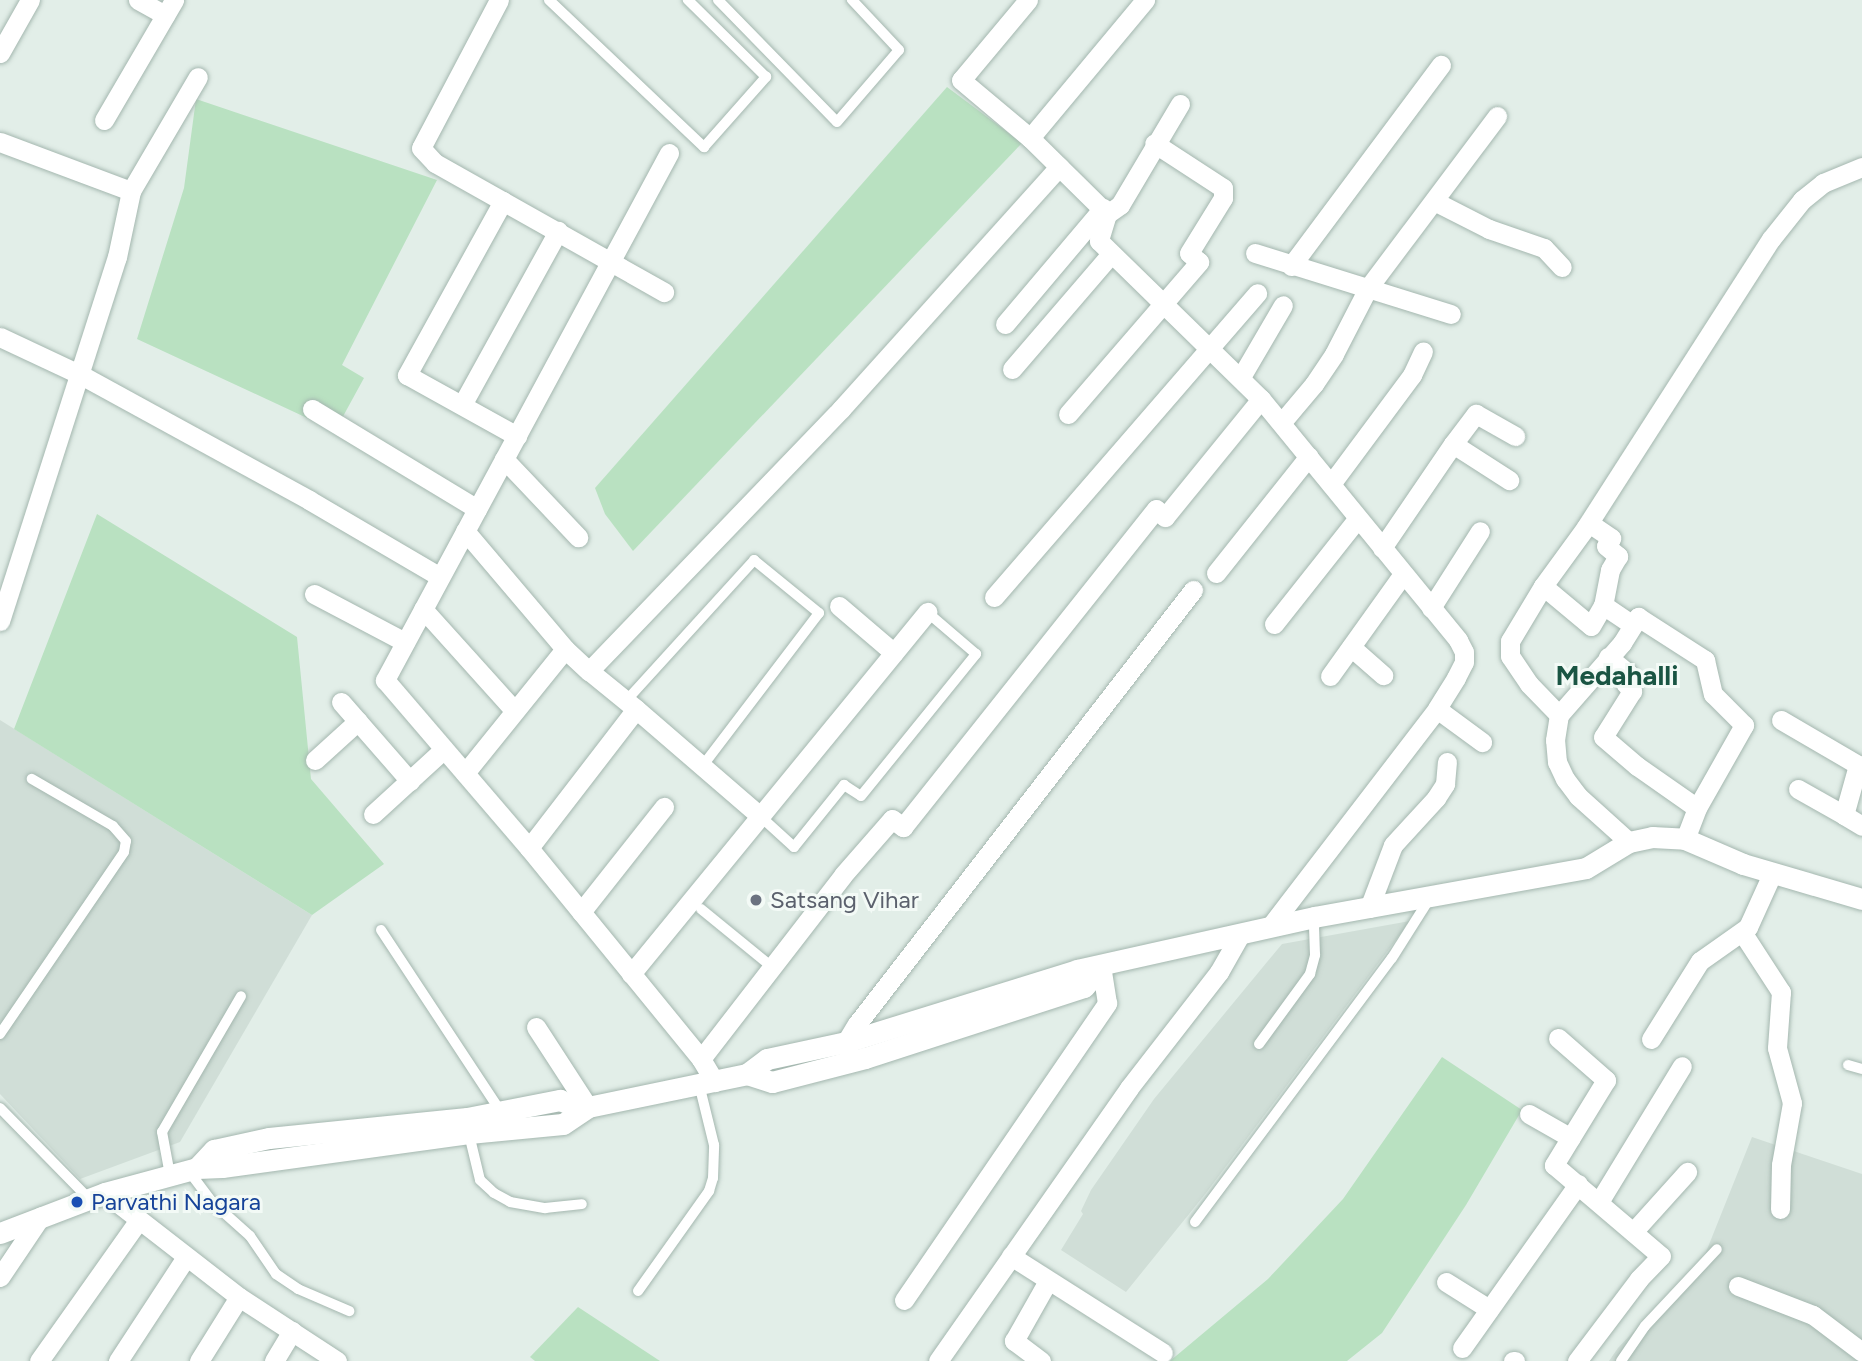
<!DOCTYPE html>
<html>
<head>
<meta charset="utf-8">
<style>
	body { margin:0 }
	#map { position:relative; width:1862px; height:1361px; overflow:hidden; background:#e2eee8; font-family:Figtree,sans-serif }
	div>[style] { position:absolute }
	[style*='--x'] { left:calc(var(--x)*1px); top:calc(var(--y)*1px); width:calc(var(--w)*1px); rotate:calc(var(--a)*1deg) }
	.built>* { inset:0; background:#d0ded7 }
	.green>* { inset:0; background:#b9e1c1 }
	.roads { filter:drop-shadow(0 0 2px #a4b7af) drop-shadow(0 0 2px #a4b7af) }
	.lane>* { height:10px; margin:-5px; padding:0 5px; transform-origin:5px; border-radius:5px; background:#fff }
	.street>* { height:19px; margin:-9.5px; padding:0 9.5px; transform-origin:9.5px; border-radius:9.5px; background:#fff }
	.secondary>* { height:21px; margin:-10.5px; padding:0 10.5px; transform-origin:10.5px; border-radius:10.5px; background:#fff }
	.dots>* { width:19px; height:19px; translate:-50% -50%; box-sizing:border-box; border:4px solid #f3faf6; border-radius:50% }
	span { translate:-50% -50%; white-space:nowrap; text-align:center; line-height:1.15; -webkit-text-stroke:6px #f3faf6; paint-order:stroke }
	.worship-label { font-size:24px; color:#5b616d }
	.left { translate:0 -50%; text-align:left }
	.transit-label { font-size:24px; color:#164399 }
	.quarter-label { font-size:28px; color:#1a5543; font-weight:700 }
</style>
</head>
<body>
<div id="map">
	<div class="built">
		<i style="clip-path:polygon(0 720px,312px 915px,180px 1142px,80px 1179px,0 1094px)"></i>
		<i style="clip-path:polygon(1410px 921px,1206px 1193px,1126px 1292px,1061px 1250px,1083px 1214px,1081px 1211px,1091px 1190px,1154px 1099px,1282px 944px)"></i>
		<i style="clip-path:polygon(1752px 1137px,1862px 1174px,1862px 1361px,1609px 1361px,1618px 1348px,1704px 1257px)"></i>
	</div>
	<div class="green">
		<i style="clip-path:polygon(947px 87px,1022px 143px,633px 551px,605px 514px,595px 488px)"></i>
		<i style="clip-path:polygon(196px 99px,437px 180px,342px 365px,364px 378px,335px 431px,137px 339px,184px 188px)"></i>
		<i style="clip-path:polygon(97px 514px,297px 637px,311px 779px,384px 864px,312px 915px,14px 729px)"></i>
		<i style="clip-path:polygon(1442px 1057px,1522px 1110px,1466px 1205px,1382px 1333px,1347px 1361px,1170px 1361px,1268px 1279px,1343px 1199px)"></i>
		<i style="clip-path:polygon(578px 1307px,660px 1361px,535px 1361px,530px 1357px)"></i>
	</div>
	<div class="roads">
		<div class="lane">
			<i style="--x:549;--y:0;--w:214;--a:43.5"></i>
			<i style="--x:704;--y:147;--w:94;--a:-48.5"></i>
			<i style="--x:766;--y:77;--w:110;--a:-135.4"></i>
			<i style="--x:718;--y:0;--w:170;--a:45.7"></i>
			<i style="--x:837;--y:122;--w:95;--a:-49.3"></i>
			<i style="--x:899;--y:50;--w:69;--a:-133.2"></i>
			<i style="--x:625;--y:702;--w:192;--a:-47.7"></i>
			<i style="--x:754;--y:560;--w:84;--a:39.2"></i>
			<i style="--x:819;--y:613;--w:191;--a:127.3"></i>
			<i style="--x:760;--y:816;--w:46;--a:42.4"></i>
			<i style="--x:794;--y:847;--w:80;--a:-51.1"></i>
			<i style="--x:844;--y:785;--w:20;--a:33"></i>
			<i style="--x:861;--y:796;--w:183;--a:-51"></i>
			<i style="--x:976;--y:654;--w:65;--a:-139.4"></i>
			<i style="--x:701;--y:909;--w:92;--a:39.2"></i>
			<i style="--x:381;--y:930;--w:218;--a:56.6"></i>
			<i style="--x:0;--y:1034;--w:220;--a:-55.7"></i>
			<i style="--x:124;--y:852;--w:11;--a:-80"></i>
			<i style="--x:126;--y:841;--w:20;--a:-131"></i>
			<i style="--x:113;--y:826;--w:94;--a:-149.9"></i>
			<i style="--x:1259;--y:1044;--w:87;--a:-53.9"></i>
			<i style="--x:1310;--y:974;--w:20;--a:-75"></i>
			<i style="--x:1315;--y:955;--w:38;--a:-92"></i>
			<i style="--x:1848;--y:1065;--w:15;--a:16"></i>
			<i style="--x:0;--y:1108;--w:126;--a:45.6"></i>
			<i style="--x:468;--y:1130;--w:51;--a:76.5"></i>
			<i style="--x:480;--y:1180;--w:19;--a:43"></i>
			<i style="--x:494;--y:1193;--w:18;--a:29"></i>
			<i style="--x:510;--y:1202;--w:36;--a:10"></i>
			<i style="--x:545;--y:1208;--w:37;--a:-6"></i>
			<i style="--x:188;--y:1170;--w:40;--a:53"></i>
			<i style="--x:212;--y:1202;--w:51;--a:41.8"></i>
			<i style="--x:250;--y:1236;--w:46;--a:55.6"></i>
			<i style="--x:276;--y:1274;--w:27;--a:34"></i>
			<i style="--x:298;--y:1289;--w:56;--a:23.3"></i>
			<i style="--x:170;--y:1175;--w:44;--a:-100.5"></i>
			<i style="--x:162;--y:1132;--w:157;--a:-59.8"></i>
			<i style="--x:1195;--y:1222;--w:329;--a:-53.3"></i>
			<i style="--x:1392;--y:958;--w:71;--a:-57.7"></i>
			<i style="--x:638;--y:1291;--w:123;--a:-54.6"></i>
			<i style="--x:709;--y:1191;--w:14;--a:-73"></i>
			<i style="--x:713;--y:1178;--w:33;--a:-88"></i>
			<i style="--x:714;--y:1145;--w:63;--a:-103.8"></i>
			<i style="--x:1621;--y:1361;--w:42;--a:-55.6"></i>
			<i style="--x:1645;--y:1326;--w:105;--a:-46.9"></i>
		</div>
		<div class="street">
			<i style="--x:138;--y:0;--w:31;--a:29"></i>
			<i style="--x:499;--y:0;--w:167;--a:117.8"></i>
			<i style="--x:421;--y:148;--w:21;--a:47"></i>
			<i style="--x:435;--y:163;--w:263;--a:29.4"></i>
			<i style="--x:1028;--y:0;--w:104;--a:129.9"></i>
			<i style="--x:961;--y:80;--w:90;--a:40"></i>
			<i style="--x:1030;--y:138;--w:108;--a:44.6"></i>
			<i style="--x:0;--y:53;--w:61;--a:-60.5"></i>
			<i style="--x:1180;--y:104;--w:117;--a:120.7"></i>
			<i style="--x:1120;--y:205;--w:16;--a:145"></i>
			<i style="--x:1107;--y:214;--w:28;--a:107"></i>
			<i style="--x:1099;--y:241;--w:226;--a:44.3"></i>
			<i style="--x:1261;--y:399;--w:311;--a:50.7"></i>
			<i style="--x:1458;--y:640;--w:13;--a:63"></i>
			<i style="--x:1464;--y:652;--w:10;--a:90"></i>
			<i style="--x:1464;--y:662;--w:18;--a:117"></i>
			<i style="--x:1456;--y:678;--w:36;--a:122"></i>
			<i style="--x:1437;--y:709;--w:275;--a:127.5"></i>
			<i style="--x:104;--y:120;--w:139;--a:-59.7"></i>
			<i style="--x:1030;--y:138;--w:180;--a:-50.2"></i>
			<i style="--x:0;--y:142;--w:140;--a:20.5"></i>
			<i style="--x:669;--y:153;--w:599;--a:118.32"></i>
			<i style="--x:385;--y:680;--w:221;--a:49.4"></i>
			<i style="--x:529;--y:848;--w:272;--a:50.8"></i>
			<i style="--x:701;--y:1059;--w:27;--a:59"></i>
			<i style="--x:503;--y:201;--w:199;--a:118.9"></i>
			<i style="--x:407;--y:375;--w:126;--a:29"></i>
			<i style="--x:1434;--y:201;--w:62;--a:27"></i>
			<i style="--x:1489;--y:229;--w:58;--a:19.1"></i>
			<i style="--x:1544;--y:248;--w:26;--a:47"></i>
			<i style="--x:1255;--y:253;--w:205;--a:17.3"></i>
			<i style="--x:1291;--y:266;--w:251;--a:-53.3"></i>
			<i style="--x:1005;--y:324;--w:152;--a:-49.8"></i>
			<i style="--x:0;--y:337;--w:89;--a:25.1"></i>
			<i style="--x:81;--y:375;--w:260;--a:28.7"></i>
			<i style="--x:309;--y:500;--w:152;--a:30.4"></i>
			<i style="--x:1012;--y:369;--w:150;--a:-49.3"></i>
			<i style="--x:1241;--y:377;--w:83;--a:-59.7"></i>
			<i style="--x:462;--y:405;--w:199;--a:-61.1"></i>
			<i style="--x:312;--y:409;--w:193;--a:31.2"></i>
			<i style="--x:1068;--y:414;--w:201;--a:-49.2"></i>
			<i style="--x:1199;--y:262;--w:13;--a:-138"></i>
			<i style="--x:1189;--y:253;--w:65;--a:-58.3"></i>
			<i style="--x:1223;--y:198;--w:10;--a:-90"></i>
			<i style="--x:1223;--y:188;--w:82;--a:-146.9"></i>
			<i style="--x:1282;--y:422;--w:50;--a:-49.9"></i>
			<i style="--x:1314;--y:384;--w:36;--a:-56"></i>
			<i style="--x:1334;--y:354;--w:74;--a:-62.7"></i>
			<i style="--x:1368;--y:288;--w:215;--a:-53.1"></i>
			<i style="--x:1453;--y:444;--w:38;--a:-53"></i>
			<i style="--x:1476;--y:414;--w:45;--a:29.4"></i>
			<i style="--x:504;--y:459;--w:108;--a:46.5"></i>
			<i style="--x:1331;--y:484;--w:136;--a:-53.4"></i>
			<i style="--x:1412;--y:375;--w:26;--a:-65"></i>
			<i style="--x:1589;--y:523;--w:27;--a:34"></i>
			<i style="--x:1611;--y:538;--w:9;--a:122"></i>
			<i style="--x:1606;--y:546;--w:16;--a:40"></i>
			<i style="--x:1618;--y:556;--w:16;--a:120"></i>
			<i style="--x:1610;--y:570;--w:36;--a:101"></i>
			<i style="--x:465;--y:531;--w:155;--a:49.7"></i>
			<i style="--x:565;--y:649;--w:33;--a:43"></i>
			<i style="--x:1382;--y:548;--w:126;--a:-55.7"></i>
			<i style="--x:1453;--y:444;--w:67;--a:32.7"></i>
			<i style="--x:1216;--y:573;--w:149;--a:-51.5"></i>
			<i style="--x:1543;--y:586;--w:62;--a:39.8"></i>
			<i style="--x:1591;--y:626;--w:24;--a:-60"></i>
			<i style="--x:1603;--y:605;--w:36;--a:34"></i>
			<i style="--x:314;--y:594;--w:103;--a:27.8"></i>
			<i style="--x:994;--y:597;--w:402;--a:-49.1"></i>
			<i style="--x:839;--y:606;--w:72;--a:40.5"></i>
			<i style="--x:1431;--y:608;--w:91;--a:-57.5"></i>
			<i style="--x:423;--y:609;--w:137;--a:48"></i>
			<i style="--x:0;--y:621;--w:382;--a:-72.2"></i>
			<i style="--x:117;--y:257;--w:67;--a:-78"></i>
			<i style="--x:131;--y:191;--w:132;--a:-59.6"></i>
			<i style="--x:1274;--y:624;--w:135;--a:-51.6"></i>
			<i style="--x:1351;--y:647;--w:43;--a:41.2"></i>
			<i style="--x:1608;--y:657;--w:26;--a:39"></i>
			<i style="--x:1628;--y:673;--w:10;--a:107"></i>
			<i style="--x:1625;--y:683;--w:11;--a:49"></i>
			<i style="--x:1632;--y:691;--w:54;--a:122.2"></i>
			<i style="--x:1603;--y:737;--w:45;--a:40.5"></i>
			<i style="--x:1637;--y:766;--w:73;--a:35"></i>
			<i style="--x:1330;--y:676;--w:125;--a:-54.4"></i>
			<i style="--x:341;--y:702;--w:105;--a:48.9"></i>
			<i style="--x:636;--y:709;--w:164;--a:40.8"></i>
			<i style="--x:1437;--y:709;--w:56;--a:36.3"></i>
			<i style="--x:1559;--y:715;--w:43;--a:-134.1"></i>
			<i style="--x:1529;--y:684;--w:34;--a:-124"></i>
			<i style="--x:1510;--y:656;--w:15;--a:-90"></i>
			<i style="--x:1510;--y:641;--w:64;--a:-59"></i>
			<i style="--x:1543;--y:586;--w:73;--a:-53.9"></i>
			<i style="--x:1586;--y:527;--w:342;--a:-57.3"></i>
			<i style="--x:1771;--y:239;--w:50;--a:-51.5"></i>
			<i style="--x:1802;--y:200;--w:27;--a:-39"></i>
			<i style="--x:1823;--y:183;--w:42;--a:-22.3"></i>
			<i style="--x:1781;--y:720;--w:89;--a:30.3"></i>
			<i style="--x:1858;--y:765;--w:52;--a:105.6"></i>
			<i style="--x:1844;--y:815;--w:21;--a:31"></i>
			<i style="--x:315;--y:760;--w:58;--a:-42.2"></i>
			<i style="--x:465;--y:773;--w:159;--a:-51.1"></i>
			<i style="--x:1798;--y:789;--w:53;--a:29.5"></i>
			<i style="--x:373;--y:814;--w:96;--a:-42.5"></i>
			<i style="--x:1629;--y:842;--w:69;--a:-138"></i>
			<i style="--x:1578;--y:796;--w:21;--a:-127"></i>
			<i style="--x:1565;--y:779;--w:19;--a:-115"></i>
			<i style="--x:1557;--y:762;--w:22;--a:-95"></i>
			<i style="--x:1555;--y:740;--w:25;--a:-81"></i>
			<i style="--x:1559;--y:715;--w:96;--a:-48.8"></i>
			<i style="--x:1622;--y:643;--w:31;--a:-58"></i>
			<i style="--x:1638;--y:617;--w:80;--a:32.7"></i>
			<i style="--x:1705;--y:660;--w:35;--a:77"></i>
			<i style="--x:1713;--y:694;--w:44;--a:45"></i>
			<i style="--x:1744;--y:725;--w:95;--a:119.5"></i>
			<i style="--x:1697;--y:808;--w:33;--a:111"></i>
			<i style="--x:529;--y:848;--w:175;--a:-52.4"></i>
			<i style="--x:636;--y:709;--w:60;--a:-141"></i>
			<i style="--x:589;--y:671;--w:364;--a:-46.1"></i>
			<i style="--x:841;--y:409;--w:326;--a:-48"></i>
			<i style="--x:1369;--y:908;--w:67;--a:-69.1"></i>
			<i style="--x:1393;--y:845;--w:64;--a:-47.5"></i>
			<i style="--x:1436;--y:798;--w:17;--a:-57"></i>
			<i style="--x:1445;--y:784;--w:22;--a:-85"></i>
			<i style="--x:581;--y:912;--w:134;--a:-51.7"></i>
			<i style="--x:1742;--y:932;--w:72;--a:57"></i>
			<i style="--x:1781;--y:992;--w:56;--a:94.1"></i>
			<i style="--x:1777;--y:1048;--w:57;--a:74.7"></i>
			<i style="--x:1792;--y:1103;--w:63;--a:100.1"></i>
			<i style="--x:1781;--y:1165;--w:44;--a:91.3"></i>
			<i style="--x:631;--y:974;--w:468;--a:-50.7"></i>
			<i style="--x:536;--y:1027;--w:95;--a:57"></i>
			<i style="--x:1558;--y:1038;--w:64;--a:41.2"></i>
			<i style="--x:1606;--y:1080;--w:100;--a:121.5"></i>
			<i style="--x:1554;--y:1165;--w:140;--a:40.4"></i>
			<i style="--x:1661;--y:1256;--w:32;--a:134"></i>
			<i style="--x:1639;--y:1279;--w:103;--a:127.1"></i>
			<i style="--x:1651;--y:1039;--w:92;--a:-57.9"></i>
			<i style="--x:1700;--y:961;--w:59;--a:-35.3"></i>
			<i style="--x:1748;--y:927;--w:58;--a:-65.6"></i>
			<i style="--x:848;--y:1051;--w:9;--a:-103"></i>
			<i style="--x:846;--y:1042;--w:21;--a:-59"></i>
			<i style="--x:857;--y:1024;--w:549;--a:-52.25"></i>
			<i style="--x:701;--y:1059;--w:232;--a:-52.3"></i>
			<i style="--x:843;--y:875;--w:74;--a:-48.8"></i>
			<i style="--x:892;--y:819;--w:14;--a:36"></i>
			<i style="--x:903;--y:827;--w:406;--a:-51.5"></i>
			<i style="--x:1156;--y:509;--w:12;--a:42"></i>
			<i style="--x:1165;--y:517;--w:152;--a:-50.9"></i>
			<i style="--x:1529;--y:1114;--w:48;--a:29.7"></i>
			<i style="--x:105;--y:1193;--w:170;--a:37.8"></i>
			<i style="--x:239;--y:1297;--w:117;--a:33.1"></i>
			<i style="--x:1599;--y:1202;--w:159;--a:-58.6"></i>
			<i style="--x:1633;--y:1232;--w:81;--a:-48"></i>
			<i style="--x:1011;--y:1256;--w:180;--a:32.5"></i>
			<i style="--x:0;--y:1277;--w:73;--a:-56.1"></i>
			<i style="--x:1446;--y:1282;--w:51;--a:32.1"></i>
			<i style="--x:1738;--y:1286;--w:80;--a:21.1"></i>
			<i style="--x:1813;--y:1315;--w:61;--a:37.1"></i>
			<i style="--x:904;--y:1300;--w:360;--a:-55.6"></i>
			<i style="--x:1107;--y:1003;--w:36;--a:-99"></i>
			<i style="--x:1462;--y:1348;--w:201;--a:-54.7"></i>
			<i style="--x:39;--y:1361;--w:173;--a:-54.7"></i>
			<i style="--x:118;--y:1361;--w:124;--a:-56.8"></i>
			<i style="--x:199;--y:1361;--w:75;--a:-58"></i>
			<i style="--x:274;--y:1361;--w:35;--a:-59"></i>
			<i style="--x:938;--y:1361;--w:333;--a:-55"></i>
			<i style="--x:1129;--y:1088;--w:147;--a:-52.2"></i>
			<i style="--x:1219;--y:972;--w:43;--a:-60.4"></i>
			<i style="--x:1041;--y:1361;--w:34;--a:-143"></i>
			<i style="--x:1014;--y:1341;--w:69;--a:-60.5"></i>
			<i style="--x:1513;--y:1361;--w:2;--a:0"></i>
		</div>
		<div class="secondary">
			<i style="--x:747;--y:1074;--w:26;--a:18"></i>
			<i style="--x:772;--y:1082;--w:96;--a:-14.5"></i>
			<i style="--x:865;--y:1058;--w:230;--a:-18"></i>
			<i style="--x:1084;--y:987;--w:26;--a:-50"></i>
			<i style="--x:197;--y:1168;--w:25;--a:-47"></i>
			<i style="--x:214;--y:1150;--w:56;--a:-12.3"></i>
			<i style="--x:269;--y:1138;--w:199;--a:-5.8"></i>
			<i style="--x:467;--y:1118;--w:95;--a:-11"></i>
			<i style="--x:560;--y:1100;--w:24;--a:24"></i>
			<i style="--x:0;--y:1233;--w:112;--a:-20.9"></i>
			<i style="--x:105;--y:1193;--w:95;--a:-15.2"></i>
			<i style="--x:197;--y:1168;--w:25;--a:-2"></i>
			<i style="--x:222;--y:1167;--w:249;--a:-7.8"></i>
			<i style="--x:469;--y:1133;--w:94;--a:-5.5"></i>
			<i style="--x:563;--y:1124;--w:30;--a:-34"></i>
			<i style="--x:588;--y:1107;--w:162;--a:-11.7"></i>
			<i style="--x:747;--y:1074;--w:25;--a:-37"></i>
			<i style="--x:767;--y:1059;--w:81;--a:-12.1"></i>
			<i style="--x:846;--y:1042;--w:242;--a:-17.3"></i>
			<i style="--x:1077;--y:970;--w:243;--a:-12.6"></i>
			<i style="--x:1314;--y:917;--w:276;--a:-10.2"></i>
			<i style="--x:1586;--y:868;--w:50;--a:-31.2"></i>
			<i style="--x:1629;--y:842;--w:24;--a:-12"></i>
			<i style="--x:1652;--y:837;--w:33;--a:3"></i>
			<i style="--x:1685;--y:839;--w:63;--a:23.3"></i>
			<i style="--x:1743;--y:864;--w:124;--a:16.4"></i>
		</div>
	</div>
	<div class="dots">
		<i style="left:756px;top:900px;background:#6b7280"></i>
		<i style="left:77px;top:1202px;background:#1a4fb4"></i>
	</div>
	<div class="worship-label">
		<span class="left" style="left:770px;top:900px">Satsang Vihar</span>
	</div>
	<div class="transit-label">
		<span class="left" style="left:91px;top:1202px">Parvathi Nagara</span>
	</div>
	<div class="quarter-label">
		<span style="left:1617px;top:675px">Medahalli</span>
	</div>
</div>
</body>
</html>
